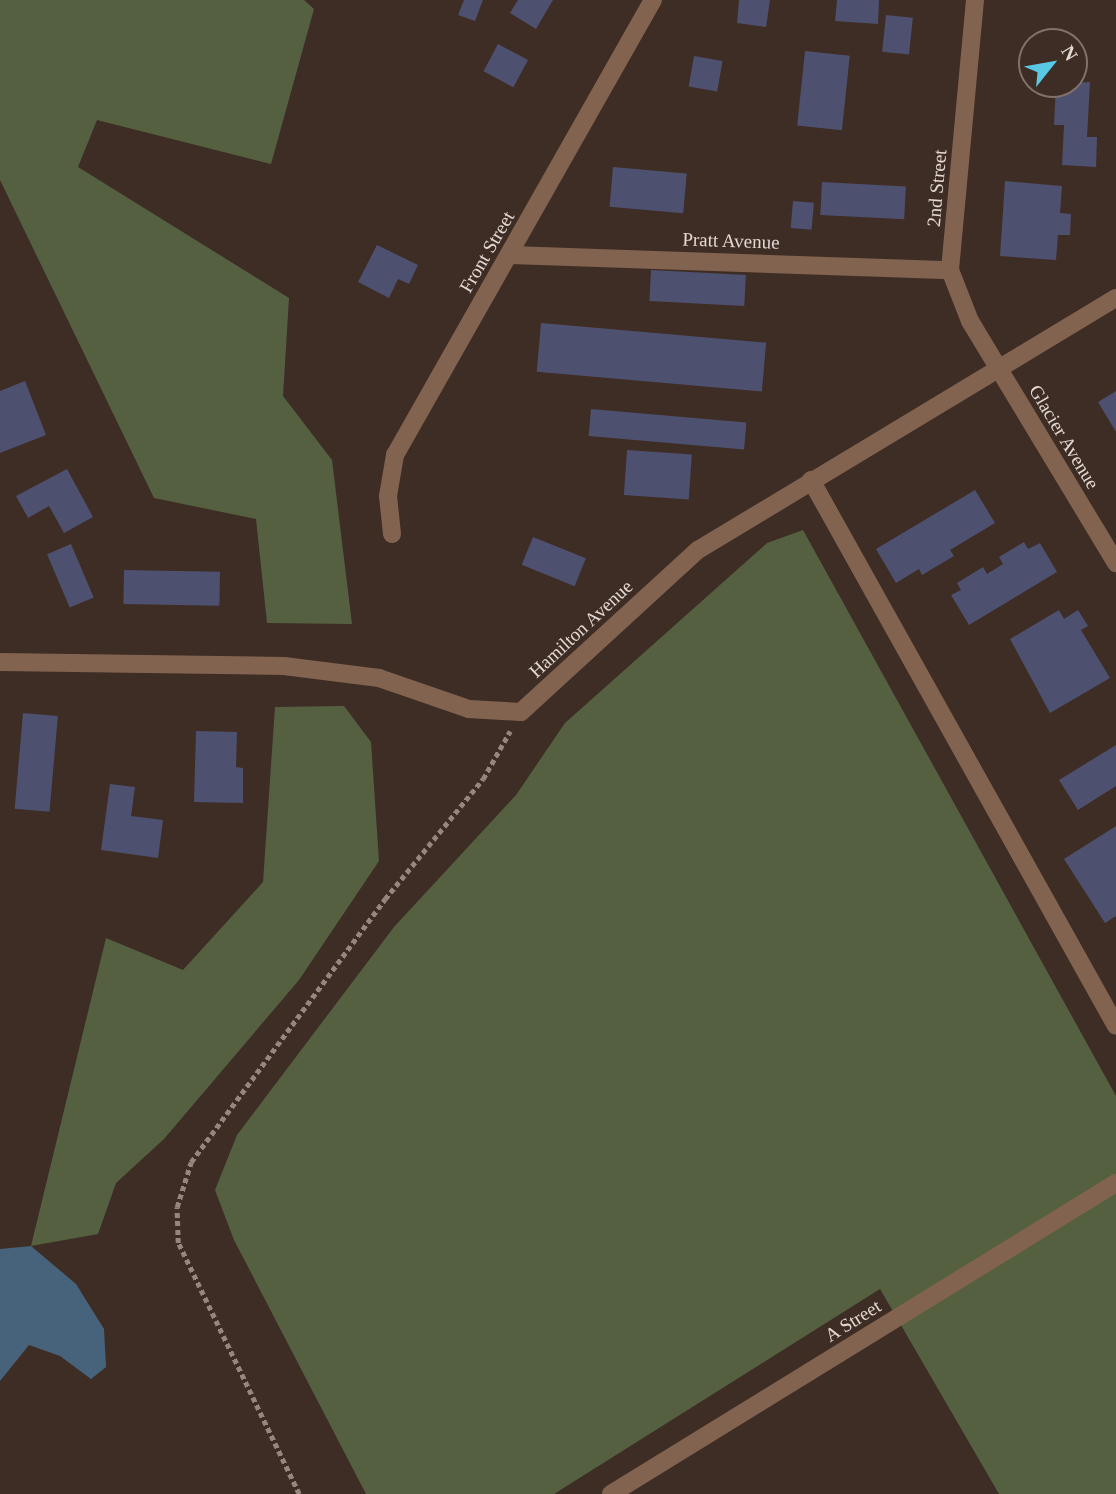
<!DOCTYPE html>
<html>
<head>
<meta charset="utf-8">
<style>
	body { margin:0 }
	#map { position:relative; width:1116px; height:1494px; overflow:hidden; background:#3e2d25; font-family:"Times New Roman",serif }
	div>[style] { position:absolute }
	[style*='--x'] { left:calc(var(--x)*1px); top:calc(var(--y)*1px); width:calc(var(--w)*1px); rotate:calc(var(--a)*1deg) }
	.green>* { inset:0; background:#556041 }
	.water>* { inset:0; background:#46637b }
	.building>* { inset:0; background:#4e506f; transform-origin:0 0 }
	.path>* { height:4.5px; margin-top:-2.25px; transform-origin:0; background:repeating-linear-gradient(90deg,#958780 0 5px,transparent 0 8.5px) }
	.minor>* { height:18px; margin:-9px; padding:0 9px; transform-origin:9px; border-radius:9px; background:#82634f }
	span { translate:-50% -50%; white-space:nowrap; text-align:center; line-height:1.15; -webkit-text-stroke:5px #3e2d25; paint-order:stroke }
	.street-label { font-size:19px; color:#e4d8d3 }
	.north { position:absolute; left:1018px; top:28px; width:70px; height:70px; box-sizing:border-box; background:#3e2d25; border:2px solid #80716b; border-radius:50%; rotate:59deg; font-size:19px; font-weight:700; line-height:28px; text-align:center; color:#e4d8d3 }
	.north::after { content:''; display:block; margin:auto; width:24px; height:32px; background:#59c8e4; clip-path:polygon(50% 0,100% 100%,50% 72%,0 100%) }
</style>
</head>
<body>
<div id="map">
	<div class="green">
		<i style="clip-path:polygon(0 0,304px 0,314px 9px,271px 164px,97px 120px,78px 167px,289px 298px,283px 396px,332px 460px,352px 624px,267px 623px,256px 519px,154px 498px,0 180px)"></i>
		<i style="clip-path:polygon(803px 530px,1116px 1096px,1116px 1494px,999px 1494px,880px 1289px,554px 1494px,366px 1494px,234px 1240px,215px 1190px,237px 1135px,394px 927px,516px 795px,565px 723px,767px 543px)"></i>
		<i style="clip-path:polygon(344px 706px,371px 742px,379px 861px,299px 980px,164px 1139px,116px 1183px,98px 1234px,31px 1246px,106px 938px,183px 970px,263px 882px,275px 707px)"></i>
	</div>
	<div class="water">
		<i style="clip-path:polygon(31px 1246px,76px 1284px,104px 1329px,106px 1367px,91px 1379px,60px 1356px,29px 1345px,0 1381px,0 1249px)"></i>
	</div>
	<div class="building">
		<i style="clip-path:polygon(464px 0,483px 0,475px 21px,458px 15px)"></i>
		<i style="clip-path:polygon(518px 0,553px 0,536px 29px,510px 13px)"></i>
		<i style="clip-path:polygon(739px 0,770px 0,766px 27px,737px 23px)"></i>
		<i style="clip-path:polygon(837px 0,879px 0,878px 24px,835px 21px)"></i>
		<i style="left:886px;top:15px;width:27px;height:37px;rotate:6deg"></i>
		<i style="left:498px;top:44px;width:34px;height:31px;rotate:28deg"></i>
		<i style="left:805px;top:51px;width:45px;height:75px;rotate:6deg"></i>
		<i style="left:694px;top:56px;width:29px;height:31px;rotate:10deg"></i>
		<i style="clip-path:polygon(1090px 82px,1087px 137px,1097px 137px,1096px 167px,1062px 165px,1064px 125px,1054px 125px,1056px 84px)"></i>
		<i style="left:613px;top:167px;width:74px;height:40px;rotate:5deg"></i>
		<i style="clip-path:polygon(1005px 181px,1062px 186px,1060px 213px,1071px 214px,1070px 235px,1058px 235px,1056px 260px,1000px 256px)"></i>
		<i style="left:822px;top:182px;width:84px;height:33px;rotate:3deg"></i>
		<i style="left:793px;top:201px;width:21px;height:27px;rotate:5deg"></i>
		<i style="clip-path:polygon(377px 245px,418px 265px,409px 284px,398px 279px,389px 298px,358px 282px)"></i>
		<i style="left:651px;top:270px;width:95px;height:31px;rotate:3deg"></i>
		<i style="left:541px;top:323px;width:226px;height:49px;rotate:5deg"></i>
		<i style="clip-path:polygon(25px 381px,46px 435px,0 453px,0 391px)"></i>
		<i style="clip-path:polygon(1116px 391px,1116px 432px,1098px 402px)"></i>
		<i style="left:591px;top:409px;width:156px;height:27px;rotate:5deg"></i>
		<i style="left:627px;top:450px;width:65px;height:45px;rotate:4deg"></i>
		<i style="clip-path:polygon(67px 469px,93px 517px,64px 533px,49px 506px,28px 518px,16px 496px)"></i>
		<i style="clip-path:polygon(975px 490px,995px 523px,950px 550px,954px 556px,922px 575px,919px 569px,896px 583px,876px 549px)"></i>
		<i style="left:533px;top:537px;width:57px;height:30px;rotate:22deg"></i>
		<i style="clip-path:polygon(1024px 542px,1028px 549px,1040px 543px,1057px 572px,969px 625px,951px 595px,961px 590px,957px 583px,983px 567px,987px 574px,1003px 564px,999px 557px)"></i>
		<i style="left:71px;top:544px;width:58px;height:26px;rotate:67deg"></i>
		<i style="left:124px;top:570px;width:96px;height:34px;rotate:1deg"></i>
		<i style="clip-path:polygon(1059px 610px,1064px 619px,1078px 610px,1088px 626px,1081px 630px,1110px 678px,1050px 713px,1010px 639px)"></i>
		<i style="left:23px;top:713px;width:35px;height:96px;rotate:5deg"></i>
		<i style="clip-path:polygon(196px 731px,237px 732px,236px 767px,243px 768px,243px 803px,194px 802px)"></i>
		<i style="clip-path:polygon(1116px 745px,1116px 786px,1078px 810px,1059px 780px)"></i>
		<i style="clip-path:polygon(110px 784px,135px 787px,131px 816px,163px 820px,158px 858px,101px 850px)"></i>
		<i style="clip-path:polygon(1116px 826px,1116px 916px,1105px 923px,1064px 859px)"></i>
	</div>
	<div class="path">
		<i style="--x:299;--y:1494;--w:279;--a:-115.7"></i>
		<i style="--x:178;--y:1243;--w:36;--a:-92"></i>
		<i style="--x:177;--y:1207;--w:47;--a:-72.7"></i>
		<i style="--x:191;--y:1162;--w:327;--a:-53.6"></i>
		<i style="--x:385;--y:899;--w:155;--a:-50.8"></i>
		<i style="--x:483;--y:779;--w:55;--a:-60.6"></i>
	</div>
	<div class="minor">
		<i style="--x:975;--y:0;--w:271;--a:95.3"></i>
		<i style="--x:950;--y:270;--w:55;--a:68.6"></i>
		<i style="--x:970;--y:321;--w:283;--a:58.9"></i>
		<i style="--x:511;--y:255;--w:439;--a:2"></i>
		<i style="--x:811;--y:480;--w:625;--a:60.81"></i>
		<i style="--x:392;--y:534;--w:38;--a:-96"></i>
		<i style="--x:388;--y:496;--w:42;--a:-80.3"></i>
		<i style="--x:395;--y:455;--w:523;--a:-60.45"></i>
		<i style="--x:0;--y:662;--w:284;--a:0.8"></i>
		<i style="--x:284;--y:666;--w:96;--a:7.2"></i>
		<i style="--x:379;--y:678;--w:95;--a:19"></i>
		<i style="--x:469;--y:709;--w:52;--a:3.3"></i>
		<i style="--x:521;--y:712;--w:240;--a:-42.5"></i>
		<i style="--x:698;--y:550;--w:488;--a:-31.1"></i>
		<i style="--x:611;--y:1494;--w:593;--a:-31.63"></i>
	</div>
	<div class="street-label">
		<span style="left:937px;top:188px;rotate:-85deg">2nd Street</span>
		<span style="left:731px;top:241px;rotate:2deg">Pratt Avenue</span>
		<span style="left:487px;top:252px;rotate:-60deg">Front Street</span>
		<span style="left:1064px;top:437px;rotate:59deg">Glacier Avenue</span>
		<span style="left:581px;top:629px;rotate:-43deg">Hamilton Avenue</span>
		<span style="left:853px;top:1321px;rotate:-32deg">A Street</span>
	</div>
	<div class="north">N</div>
</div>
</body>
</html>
